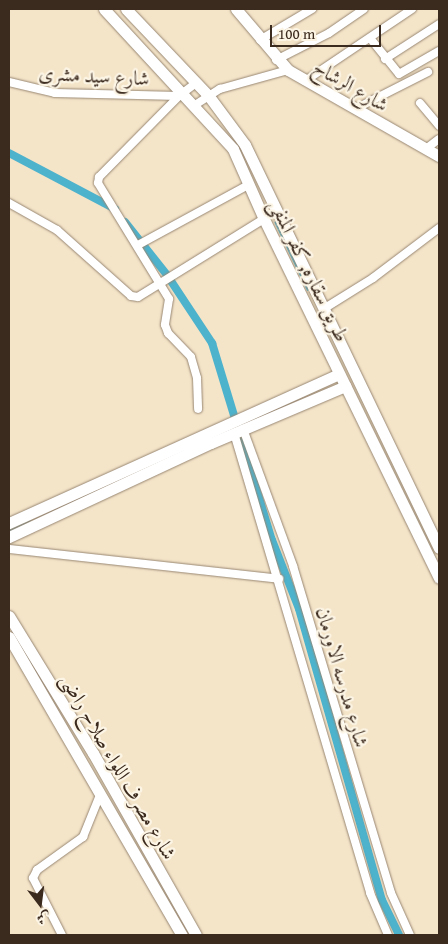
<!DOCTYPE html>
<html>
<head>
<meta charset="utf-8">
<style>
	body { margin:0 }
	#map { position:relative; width:448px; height:944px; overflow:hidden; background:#f4e4c8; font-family:"Gentium Book Plus",Amiri,serif }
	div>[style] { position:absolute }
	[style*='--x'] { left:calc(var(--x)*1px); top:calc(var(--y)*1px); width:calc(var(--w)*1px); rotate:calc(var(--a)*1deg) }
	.stream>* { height:2.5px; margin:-1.25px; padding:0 1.25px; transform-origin:1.25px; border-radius:1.25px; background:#4db2cc }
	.canal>* { height:8px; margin:-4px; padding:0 4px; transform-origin:4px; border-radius:4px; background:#4db2cc }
	.roads { filter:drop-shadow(0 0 1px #988773) drop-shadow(0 0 1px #988773) }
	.street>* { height:8px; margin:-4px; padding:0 4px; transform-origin:4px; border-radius:4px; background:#fff }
	.secondary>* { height:11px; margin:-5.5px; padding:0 5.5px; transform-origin:5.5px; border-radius:5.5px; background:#fff }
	span { translate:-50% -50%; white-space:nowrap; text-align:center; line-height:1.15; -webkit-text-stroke:4.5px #fcf5e5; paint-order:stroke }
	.street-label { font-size:20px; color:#3b2a1e }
	.frame { position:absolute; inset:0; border:10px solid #3b2a1e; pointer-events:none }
	.north { position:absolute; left:15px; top:879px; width:50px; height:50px; -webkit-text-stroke:4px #fcf5e5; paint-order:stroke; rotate:165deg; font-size:14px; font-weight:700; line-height:20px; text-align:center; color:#3b2a1e }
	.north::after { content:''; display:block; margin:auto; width:18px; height:22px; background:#3b2a1e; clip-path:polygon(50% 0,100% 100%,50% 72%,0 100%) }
	.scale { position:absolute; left:270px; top:25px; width:111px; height:22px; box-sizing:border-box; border:2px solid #3b2a1e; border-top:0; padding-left:6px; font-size:15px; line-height:18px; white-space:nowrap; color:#3b2a1e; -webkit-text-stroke:4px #fcf5e5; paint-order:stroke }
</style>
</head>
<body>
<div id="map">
	<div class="stream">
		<i style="--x:276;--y:222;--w:74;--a:64.5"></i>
		<i style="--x:9;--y:531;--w:23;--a:-29"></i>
	</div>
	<div class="canal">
		<i style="--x:9;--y:153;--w:120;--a:27.8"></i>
		<i style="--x:125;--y:222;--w:68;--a:51.6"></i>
		<i style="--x:167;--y:275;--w:82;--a:56.5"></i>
		<i style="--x:212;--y:343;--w:206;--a:73.1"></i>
		<i style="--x:272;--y:540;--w:74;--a:68.6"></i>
		<i style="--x:299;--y:609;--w:303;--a:74.1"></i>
		<i style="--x:382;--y:900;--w:39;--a:64"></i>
	</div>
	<div class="roads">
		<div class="street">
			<i style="--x:370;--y:38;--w:46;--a:51.1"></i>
			<i style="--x:399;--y:74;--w:46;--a:-29.9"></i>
			<i style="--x:260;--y:40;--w:61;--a:-30.8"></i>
			<i style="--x:385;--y:59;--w:64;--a:-32.9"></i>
			<i style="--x:276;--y:60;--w:59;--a:-27"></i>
			<i style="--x:329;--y:33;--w:42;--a:-34.4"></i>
			<i style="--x:305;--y:81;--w:129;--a:-33.9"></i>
			<i style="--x:9;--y:82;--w:47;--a:13.4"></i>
			<i style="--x:55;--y:93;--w:124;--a:1.4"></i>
			<i style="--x:196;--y:83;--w:21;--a:143"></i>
			<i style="--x:179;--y:96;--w:114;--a:134.6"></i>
			<i style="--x:99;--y:177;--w:6;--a:99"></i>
			<i style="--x:98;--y:183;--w:136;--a:58.5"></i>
			<i style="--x:169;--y:299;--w:26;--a:99"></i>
			<i style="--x:165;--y:325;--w:9;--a:69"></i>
			<i style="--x:168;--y:333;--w:33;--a:46"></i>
			<i style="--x:191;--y:357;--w:22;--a:74"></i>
			<i style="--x:197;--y:378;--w:31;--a:88"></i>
			<i style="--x:420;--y:103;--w:30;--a:50"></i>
			<i style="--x:195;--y:105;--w:30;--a:-33"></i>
			<i style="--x:220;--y:89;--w:71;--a:-15.6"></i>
			<i style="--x:355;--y:109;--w:82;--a:-26.9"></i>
			<i style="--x:426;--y:149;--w:16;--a:-38"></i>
			<i style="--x:9;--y:203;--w:55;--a:29.4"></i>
			<i style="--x:57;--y:230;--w:99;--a:41.7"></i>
			<i style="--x:131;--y:296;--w:7;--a:8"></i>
			<i style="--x:138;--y:297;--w:148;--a:-31.8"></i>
			<i style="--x:138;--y:245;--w:125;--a:-28.6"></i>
			<i style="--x:325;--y:308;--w:57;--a:-32"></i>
			<i style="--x:373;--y:278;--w:83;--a:-37.1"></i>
			<i style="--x:243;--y:429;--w:146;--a:69.9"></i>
			<i style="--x:293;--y:566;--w:341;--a:73.3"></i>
			<i style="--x:391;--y:893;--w:46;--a:65.7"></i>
			<i style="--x:234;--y:433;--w:480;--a:73.5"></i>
			<i style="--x:370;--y:893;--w:46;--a:66.8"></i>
			<i style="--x:9;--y:549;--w:272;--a:6.3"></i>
			<i style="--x:62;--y:935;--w:64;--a:-117"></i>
			<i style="--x:33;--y:878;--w:9;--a:-63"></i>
			<i style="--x:37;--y:870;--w:57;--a:-35.7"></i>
			<i style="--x:83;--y:837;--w:45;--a:-68"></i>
		</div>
		<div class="secondary">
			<i style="--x:104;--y:9;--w:190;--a:47.3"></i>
			<i style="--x:233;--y:149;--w:77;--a:66.1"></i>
			<i style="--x:264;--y:219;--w:399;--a:64"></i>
			<i style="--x:126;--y:9;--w:119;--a:46.4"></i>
			<i style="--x:208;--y:95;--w:62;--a:53.5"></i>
			<i style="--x:245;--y:145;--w:447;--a:64.3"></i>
			<i style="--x:236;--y:9;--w:80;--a:49.6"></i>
			<i style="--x:288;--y:70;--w:174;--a:29.7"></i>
			<i style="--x:9;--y:523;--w:362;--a:-24.3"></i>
			<i style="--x:9;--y:537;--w:223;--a:-25"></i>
			<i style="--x:211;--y:443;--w:146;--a:-23"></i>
			<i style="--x:9;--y:616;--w:161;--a:58.5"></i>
			<i style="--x:93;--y:753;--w:209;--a:60.5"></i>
			<i style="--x:9;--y:637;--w:345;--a:59.9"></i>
		</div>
	</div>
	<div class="street-label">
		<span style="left:94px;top:75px;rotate:3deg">شارع سيد مشرى</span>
		<span style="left:351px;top:85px;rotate:30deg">شارع الرشاح</span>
		<span style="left:310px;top:270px;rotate:64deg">طريق سقاره, كفر المنفى</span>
		<span style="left:343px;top:677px;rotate:74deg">شارع مدرسه الاورمان</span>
		<span style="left:119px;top:766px;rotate:60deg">شارع مصرف اللواء صلاح راضى</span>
	</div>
	<div class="frame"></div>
	<div class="north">ش</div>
	<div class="scale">100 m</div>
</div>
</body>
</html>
